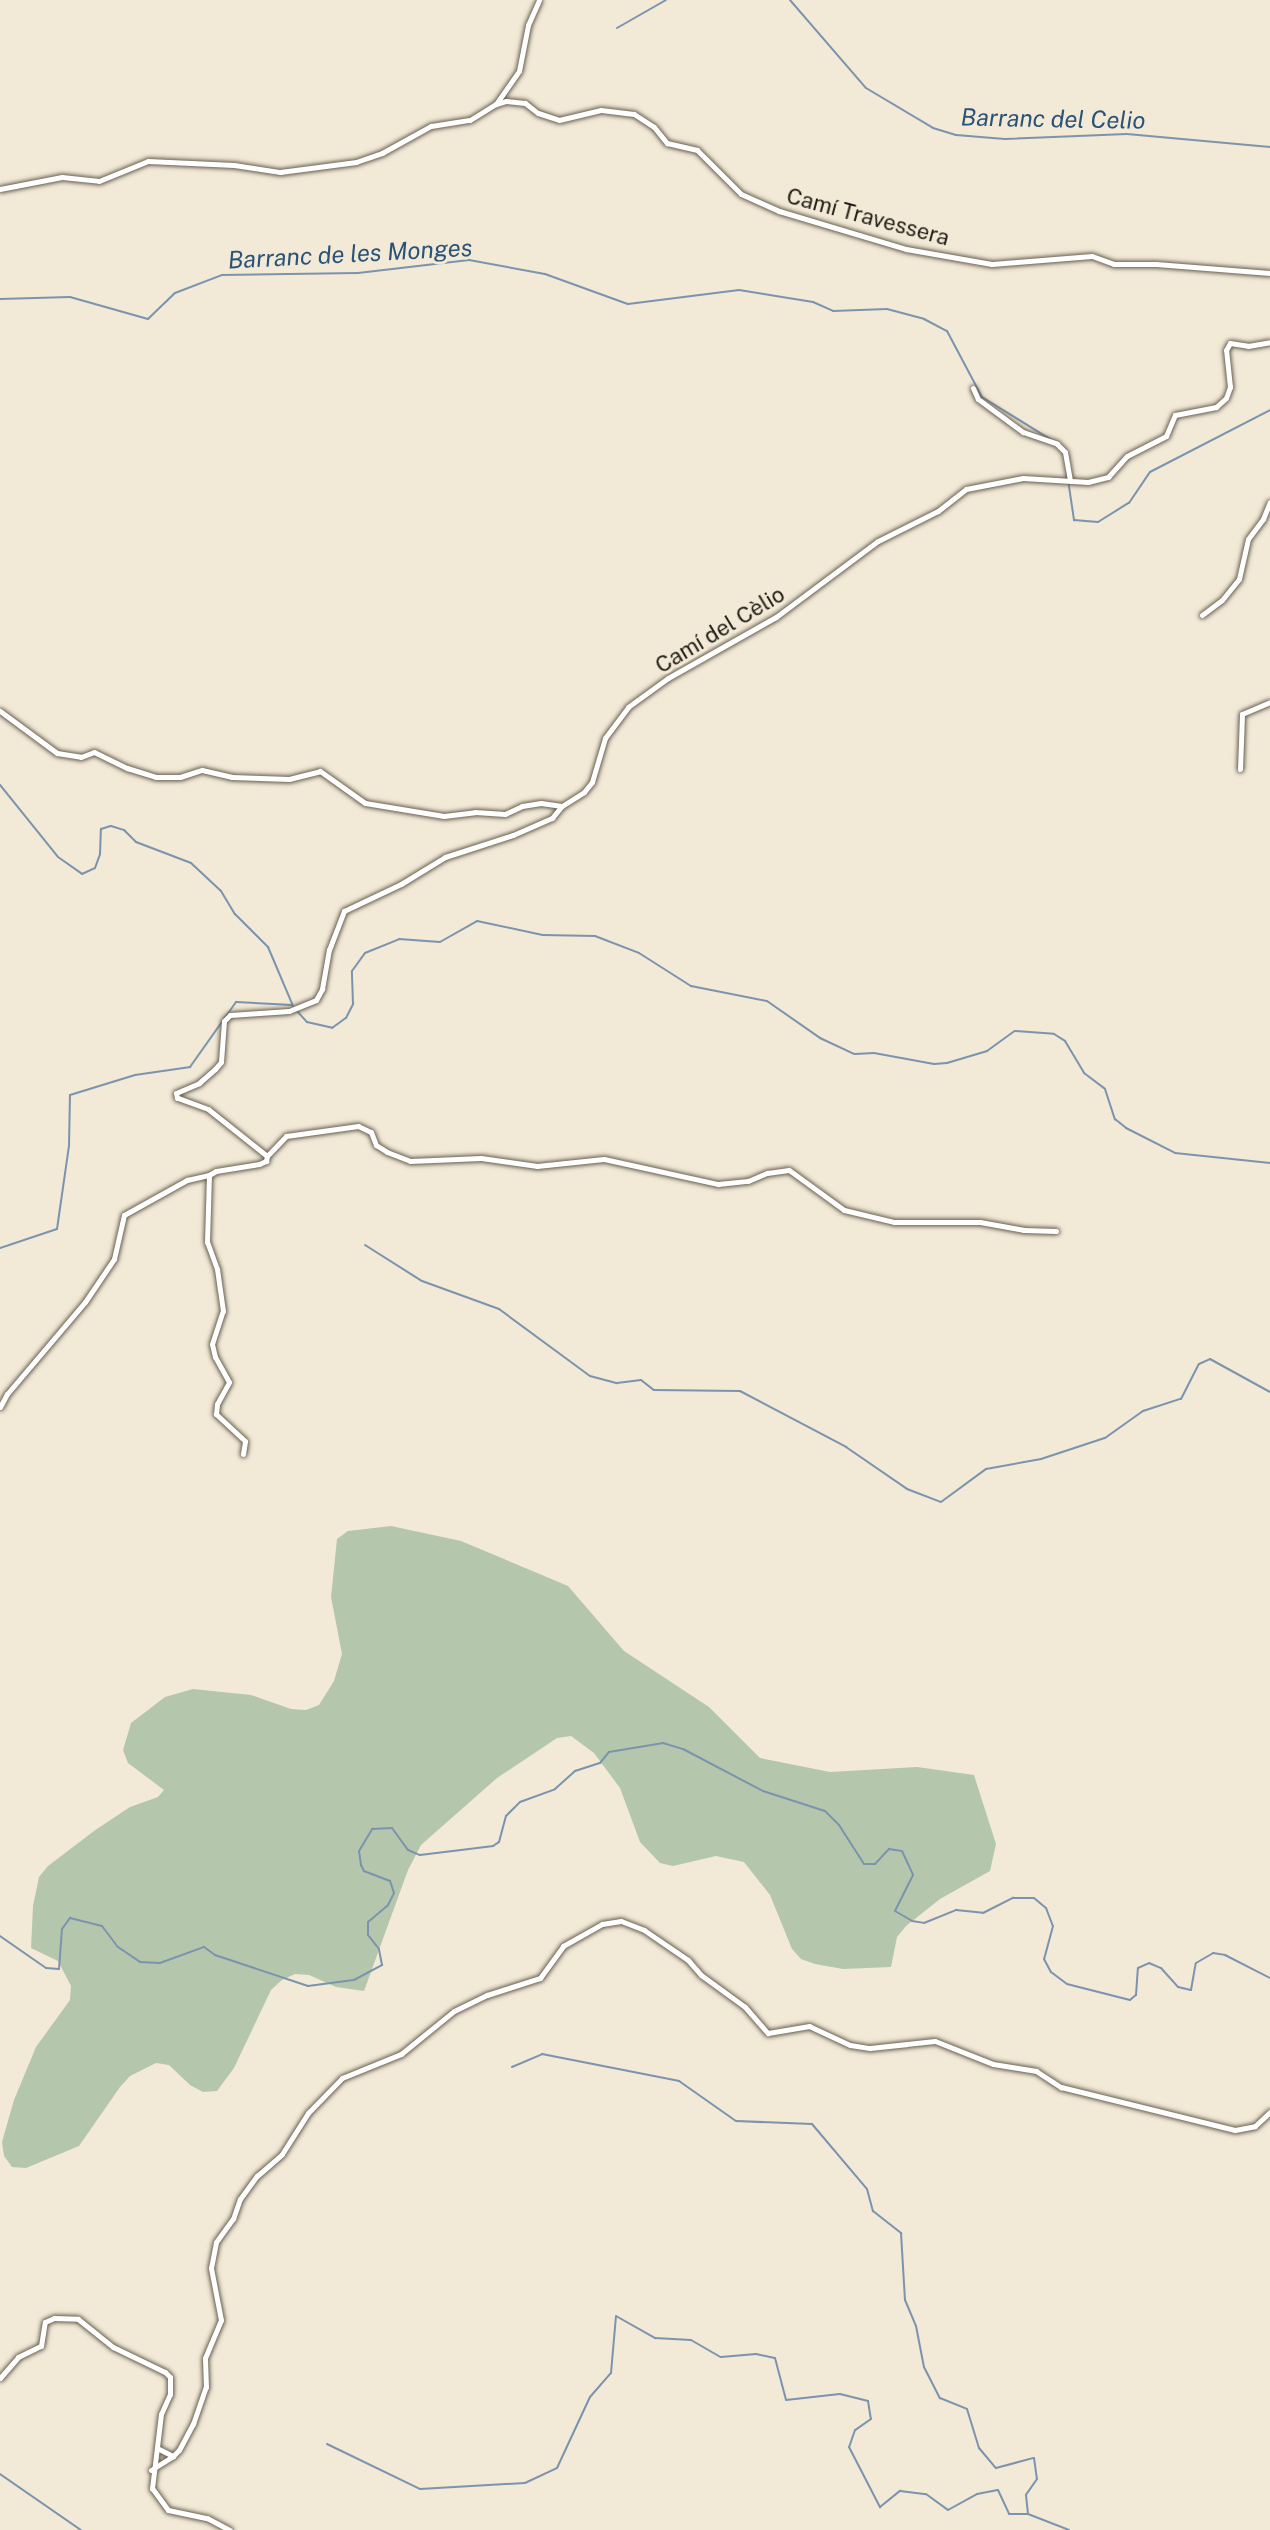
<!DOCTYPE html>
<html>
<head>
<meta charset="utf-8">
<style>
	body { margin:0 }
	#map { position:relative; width:1270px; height:2530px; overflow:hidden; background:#f2e9d7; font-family:"Public Sans",sans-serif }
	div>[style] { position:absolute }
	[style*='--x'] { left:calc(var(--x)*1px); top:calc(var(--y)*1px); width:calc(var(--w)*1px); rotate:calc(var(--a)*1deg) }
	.green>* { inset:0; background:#b4c7ad }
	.stream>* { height:2px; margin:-1px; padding:0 1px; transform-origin:1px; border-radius:1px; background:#7b94ad }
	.roads { filter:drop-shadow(0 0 2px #686050) drop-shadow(0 0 2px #686050) }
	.street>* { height:5px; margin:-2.5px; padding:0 2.5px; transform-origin:2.5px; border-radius:2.5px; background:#fff }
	span { translate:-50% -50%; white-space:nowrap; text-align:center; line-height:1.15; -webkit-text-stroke:6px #f2e9d7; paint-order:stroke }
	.street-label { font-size:22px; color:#201d16 }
	.water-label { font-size:24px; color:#2a5378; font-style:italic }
</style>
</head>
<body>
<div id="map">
	<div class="green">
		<i style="clip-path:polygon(391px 1526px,461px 1541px,568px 1586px,624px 1651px,709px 1707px,760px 1758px,830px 1772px,917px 1767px,974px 1775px,996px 1844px,990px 1871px,940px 1899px,906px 1926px,897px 1937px,891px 1967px,843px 1969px,815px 1964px,801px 1959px,792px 1949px,770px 1895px,744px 1862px,716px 1856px,673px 1866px,660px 1863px,640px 1842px,620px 1788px,594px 1753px,571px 1736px,557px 1738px,497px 1778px,421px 1845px,408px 1870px,364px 1991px,336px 1987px,309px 1975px,295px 1974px,282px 1980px,271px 1990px,234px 2068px,217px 2091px,203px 2092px,190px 2085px,169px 2065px,156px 2063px,130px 2076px,120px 2087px,79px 2146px,26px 2168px,12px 2167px,4px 2156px,2px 2142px,14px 2100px,36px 2047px,70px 2000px,71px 1986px,58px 1961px,31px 1948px,33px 1906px,39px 1877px,48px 1866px,94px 1831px,130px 1807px,158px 1797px,164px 1790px,128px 1763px,123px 1750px,131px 1723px,165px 1697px,193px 1689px,251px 1695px,291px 1709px,306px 1710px,319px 1705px,334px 1681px,342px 1654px,331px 1597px,337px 1539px,348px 1531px)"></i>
	</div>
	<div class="stream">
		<i style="--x:790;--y:0;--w:116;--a:49.2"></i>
		<i style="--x:866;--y:88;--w:78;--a:30.8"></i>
		<i style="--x:933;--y:128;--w:24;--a:17"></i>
		<i style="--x:956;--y:135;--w:49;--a:4.7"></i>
		<i style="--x:1005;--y:139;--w:122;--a:-2.3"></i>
		<i style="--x:1127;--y:134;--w:144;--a:5.2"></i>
		<i style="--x:617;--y:28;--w:56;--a:-29.7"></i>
		<i style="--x:0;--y:299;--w:70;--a:-1.6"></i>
		<i style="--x:70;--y:297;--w:81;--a:15.8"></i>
		<i style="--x:148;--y:319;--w:37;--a:-44"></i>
		<i style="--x:175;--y:293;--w:50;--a:-21"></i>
		<i style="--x:222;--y:275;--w:136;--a:-0.8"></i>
		<i style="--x:358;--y:273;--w:112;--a:-6.7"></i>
		<i style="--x:469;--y:260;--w:77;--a:10.4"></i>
		<i style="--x:545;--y:274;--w:88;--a:19.9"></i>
		<i style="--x:628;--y:304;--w:112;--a:-7.2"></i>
		<i style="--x:739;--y:290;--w:75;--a:9.2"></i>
		<i style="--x:813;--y:302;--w:22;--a:24"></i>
		<i style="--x:833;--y:311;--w:54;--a:-2.1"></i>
		<i style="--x:887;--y:309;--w:38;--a:15"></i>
		<i style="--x:924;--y:319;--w:26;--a:28"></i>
		<i style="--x:947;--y:331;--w:75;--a:62.1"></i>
		<i style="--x:982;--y:397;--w:80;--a:31.7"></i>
		<i style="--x:1067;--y:473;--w:48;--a:81.5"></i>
		<i style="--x:1074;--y:520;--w:24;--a:5"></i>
		<i style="--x:1098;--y:522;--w:36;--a:-32"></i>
		<i style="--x:1129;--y:503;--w:37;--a:-56"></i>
		<i style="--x:1150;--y:472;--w:135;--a:-27.3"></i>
		<i style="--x:0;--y:785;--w:92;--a:51.1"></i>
		<i style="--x:58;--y:857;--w:29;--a:35"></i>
		<i style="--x:82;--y:874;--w:14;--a:-25"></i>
		<i style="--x:95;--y:868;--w:15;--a:-70"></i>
		<i style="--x:100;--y:854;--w:25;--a:-88"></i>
		<i style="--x:101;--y:829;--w:10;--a:-17"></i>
		<i style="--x:111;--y:826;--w:14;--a:17"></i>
		<i style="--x:124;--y:830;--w:17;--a:45"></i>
		<i style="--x:136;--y:842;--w:59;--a:20.9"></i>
		<i style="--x:191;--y:863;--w:41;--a:43"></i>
		<i style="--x:221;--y:891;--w:27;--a:59"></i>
		<i style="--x:235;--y:914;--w:47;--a:45"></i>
		<i style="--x:268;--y:947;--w:64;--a:67"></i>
		<i style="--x:297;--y:1011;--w:15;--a:48"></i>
		<i style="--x:307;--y:1022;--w:26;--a:13"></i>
		<i style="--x:332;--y:1028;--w:17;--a:-36"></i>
		<i style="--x:346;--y:1018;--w:16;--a:-63"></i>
		<i style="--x:353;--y:1004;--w:33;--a:-92"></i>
		<i style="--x:352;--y:971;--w:22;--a:-54"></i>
		<i style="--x:365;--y:953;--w:37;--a:-22"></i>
		<i style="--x:399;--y:939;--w:41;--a:4.2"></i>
		<i style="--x:440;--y:942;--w:43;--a:-29.6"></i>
		<i style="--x:477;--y:921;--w:67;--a:12"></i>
		<i style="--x:543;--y:935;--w:52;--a:1.1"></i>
		<i style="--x:595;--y:936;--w:47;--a:21.1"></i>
		<i style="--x:639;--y:953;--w:62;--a:32.4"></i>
		<i style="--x:691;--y:986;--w:77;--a:11.2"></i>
		<i style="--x:767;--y:1001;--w:65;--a:34.9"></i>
		<i style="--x:820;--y:1038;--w:38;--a:25"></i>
		<i style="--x:855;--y:1054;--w:19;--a:-3"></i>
		<i style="--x:874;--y:1053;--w:61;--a:10.4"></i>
		<i style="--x:934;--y:1064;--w:13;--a:-4"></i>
		<i style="--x:947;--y:1063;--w:42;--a:-16.7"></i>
		<i style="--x:987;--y:1051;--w:34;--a:-36"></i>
		<i style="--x:1015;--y:1031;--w:39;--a:4"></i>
		<i style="--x:1054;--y:1034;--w:13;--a:32"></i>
		<i style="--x:1065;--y:1041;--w:37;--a:59"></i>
		<i style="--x:1084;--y:1073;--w:26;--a:37"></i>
		<i style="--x:1105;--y:1089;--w:32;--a:72"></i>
		<i style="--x:1115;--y:1119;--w:14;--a:39"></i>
		<i style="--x:1126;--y:1128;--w:55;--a:27"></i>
		<i style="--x:1175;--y:1153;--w:96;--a:6"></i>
		<i style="--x:365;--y:1245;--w:67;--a:32.3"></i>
		<i style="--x:422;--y:1281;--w:82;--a:20"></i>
		<i style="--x:499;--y:1309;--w:113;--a:36.4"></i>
		<i style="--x:590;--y:1376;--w:28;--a:15"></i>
		<i style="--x:617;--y:1383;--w:24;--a:-7"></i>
		<i style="--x:641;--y:1380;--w:16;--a:38"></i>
		<i style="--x:654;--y:1390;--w:86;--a:0.7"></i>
		<i style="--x:740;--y:1391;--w:120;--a:27.8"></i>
		<i style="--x:846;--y:1447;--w:74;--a:34.5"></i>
		<i style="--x:907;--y:1489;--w:36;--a:21"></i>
		<i style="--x:941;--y:1502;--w:56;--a:-36.3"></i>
		<i style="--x:986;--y:1469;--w:56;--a:-10.3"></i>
		<i style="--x:1041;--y:1459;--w:67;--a:-18.2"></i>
		<i style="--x:1105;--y:1438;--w:47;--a:-35.4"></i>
		<i style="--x:1143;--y:1411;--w:40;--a:-18"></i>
		<i style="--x:1181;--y:1399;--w:39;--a:-63"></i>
		<i style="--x:1199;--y:1364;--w:12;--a:-24"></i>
		<i style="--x:1210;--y:1359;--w:68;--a:28.8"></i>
		<i style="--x:0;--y:1248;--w:60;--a:-18.4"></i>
		<i style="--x:57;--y:1229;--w:84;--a:-81.8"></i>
		<i style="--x:69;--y:1146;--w:51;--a:-88.9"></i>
		<i style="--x:70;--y:1095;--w:68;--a:-17.1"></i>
		<i style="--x:135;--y:1075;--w:56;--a:-8.3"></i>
		<i style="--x:190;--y:1067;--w:80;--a:-54.7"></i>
		<i style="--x:236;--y:1002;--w:56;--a:3.1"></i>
		<i style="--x:0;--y:1936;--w:56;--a:34.8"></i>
		<i style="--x:46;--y:1968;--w:13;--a:4"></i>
		<i style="--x:59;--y:1969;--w:40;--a:-85.7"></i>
		<i style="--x:62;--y:1929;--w:14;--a:-54"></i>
		<i style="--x:70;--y:1918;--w:33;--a:14"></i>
		<i style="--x:102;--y:1926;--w:26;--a:53"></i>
		<i style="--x:118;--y:1947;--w:27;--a:34"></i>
		<i style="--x:140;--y:1962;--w:20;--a:3"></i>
		<i style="--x:160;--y:1963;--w:47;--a:-20"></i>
		<i style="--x:204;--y:1947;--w:14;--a:36"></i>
		<i style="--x:215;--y:1955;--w:98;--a:18.4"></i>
		<i style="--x:308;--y:1986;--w:46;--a:-7.4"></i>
		<i style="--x:354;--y:1980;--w:32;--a:-28"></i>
		<i style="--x:382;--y:1965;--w:16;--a:-101"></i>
		<i style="--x:379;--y:1949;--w:18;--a:-128"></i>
		<i style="--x:368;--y:1935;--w:13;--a:-90"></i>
		<i style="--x:368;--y:1922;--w:26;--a:-40"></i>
		<i style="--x:388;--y:1905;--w:13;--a:-63"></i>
		<i style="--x:394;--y:1893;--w:13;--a:-108"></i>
		<i style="--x:390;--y:1881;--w:28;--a:-159"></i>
		<i style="--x:364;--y:1871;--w:7;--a:-117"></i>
		<i style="--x:361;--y:1865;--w:14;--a:-98"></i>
		<i style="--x:359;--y:1851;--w:26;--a:-59"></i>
		<i style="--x:372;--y:1829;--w:20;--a:-3"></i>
		<i style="--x:392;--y:1828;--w:27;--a:54"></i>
		<i style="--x:408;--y:1850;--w:13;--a:23"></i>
		<i style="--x:420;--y:1855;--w:74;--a:-7"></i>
		<i style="--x:493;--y:1846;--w:7;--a:-34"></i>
		<i style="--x:499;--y:1842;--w:27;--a:-75"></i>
		<i style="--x:506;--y:1816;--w:20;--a:-45"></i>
		<i style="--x:520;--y:1802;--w:37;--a:-20"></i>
		<i style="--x:555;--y:1789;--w:27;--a:-42"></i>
		<i style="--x:575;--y:1771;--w:26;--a:-18"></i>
		<i style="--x:600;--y:1763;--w:14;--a:-51"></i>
		<i style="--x:609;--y:1752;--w:55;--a:-9.5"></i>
		<i style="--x:663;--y:1743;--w:21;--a:17"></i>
		<i style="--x:683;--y:1749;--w:90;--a:27.7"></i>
		<i style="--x:763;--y:1791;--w:65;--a:17.9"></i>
		<i style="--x:825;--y:1811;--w:20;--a:45"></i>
		<i style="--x:839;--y:1825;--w:46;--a:57.3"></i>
		<i style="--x:864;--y:1864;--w:11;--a:0"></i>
		<i style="--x:875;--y:1864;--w:21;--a:-47"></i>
		<i style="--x:889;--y:1849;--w:13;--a:9"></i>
		<i style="--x:902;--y:1851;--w:26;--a:65"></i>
		<i style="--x:913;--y:1875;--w:40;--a:116.6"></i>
		<i style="--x:895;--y:1911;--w:20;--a:30"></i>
		<i style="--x:912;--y:1921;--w:12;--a:9"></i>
		<i style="--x:924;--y:1923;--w:35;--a:-22"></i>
		<i style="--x:956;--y:1910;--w:27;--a:6"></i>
		<i style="--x:983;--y:1913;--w:34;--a:-27"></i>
		<i style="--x:1013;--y:1898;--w:21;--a:0"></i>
		<i style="--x:1034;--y:1898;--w:16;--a:40"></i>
		<i style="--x:1046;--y:1908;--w:19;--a:69"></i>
		<i style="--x:1053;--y:1926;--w:34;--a:105"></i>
		<i style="--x:1044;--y:1959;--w:15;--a:62"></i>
		<i style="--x:1051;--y:1972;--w:20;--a:37"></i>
		<i style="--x:1067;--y:1984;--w:65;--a:14.3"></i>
		<i style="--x:1130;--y:2000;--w:8;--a:-40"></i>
		<i style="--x:1136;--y:1995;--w:27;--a:-86"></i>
		<i style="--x:1138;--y:1968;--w:12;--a:-24"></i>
		<i style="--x:1149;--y:1963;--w:13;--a:23"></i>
		<i style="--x:1161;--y:1968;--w:25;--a:48"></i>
		<i style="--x:1178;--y:1987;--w:13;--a:13"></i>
		<i style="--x:1191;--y:1990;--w:27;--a:-80"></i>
		<i style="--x:1196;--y:1963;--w:20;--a:-30"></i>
		<i style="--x:1213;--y:1953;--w:12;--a:9"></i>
		<i style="--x:1225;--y:1955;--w:51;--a:27.1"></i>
		<i style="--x:512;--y:2067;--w:33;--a:-23"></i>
		<i style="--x:542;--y:2054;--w:140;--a:11.1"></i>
		<i style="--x:679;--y:2081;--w:70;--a:35.1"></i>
		<i style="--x:736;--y:2121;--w:76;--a:2.3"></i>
		<i style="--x:812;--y:2124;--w:85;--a:49.8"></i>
		<i style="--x:867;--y:2189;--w:23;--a:75"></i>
		<i style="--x:873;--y:2211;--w:36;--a:38"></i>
		<i style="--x:901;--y:2233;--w:67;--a:86.6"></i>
		<i style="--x:905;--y:2300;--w:28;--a:67"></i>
		<i style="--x:916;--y:2326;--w:42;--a:79"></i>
		<i style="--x:924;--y:2367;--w:35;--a:63"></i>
		<i style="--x:940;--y:2398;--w:29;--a:22"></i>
		<i style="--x:967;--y:2409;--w:41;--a:72.9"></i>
		<i style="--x:979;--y:2448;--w:26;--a:50"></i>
		<i style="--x:996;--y:2468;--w:39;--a:-15"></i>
		<i style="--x:1034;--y:2458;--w:21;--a:82"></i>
		<i style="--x:1037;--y:2479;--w:19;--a:125"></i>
		<i style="--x:1026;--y:2495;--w:18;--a:84"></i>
		<i style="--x:327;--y:2444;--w:103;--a:25.8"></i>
		<i style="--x:420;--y:2489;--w:105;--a:-3.3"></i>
		<i style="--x:525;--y:2483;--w:35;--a:-25"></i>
		<i style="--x:557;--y:2468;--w:78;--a:-65.1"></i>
		<i style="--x:590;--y:2397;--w:32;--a:-49"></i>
		<i style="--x:611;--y:2373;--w:57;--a:-85"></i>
		<i style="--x:616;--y:2316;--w:45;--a:29.4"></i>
		<i style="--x:655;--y:2338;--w:36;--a:3"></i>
		<i style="--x:691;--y:2340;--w:34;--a:30"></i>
		<i style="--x:721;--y:2357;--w:35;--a:-5"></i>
		<i style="--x:756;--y:2354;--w:19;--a:12"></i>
		<i style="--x:775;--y:2358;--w:43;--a:75.3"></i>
		<i style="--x:786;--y:2400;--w:54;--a:-6.3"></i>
		<i style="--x:840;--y:2394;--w:29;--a:14"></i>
		<i style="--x:868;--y:2401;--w:18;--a:81"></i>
		<i style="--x:871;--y:2419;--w:19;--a:145"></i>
		<i style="--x:855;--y:2430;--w:18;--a:109"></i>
		<i style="--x:849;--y:2447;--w:68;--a:62.7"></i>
		<i style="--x:880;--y:2507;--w:26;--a:-39"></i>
		<i style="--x:900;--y:2491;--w:26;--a:7"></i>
		<i style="--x:926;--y:2494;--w:27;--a:36"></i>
		<i style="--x:948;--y:2510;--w:33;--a:-29"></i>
		<i style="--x:977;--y:2494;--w:21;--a:-11"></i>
		<i style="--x:998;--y:2490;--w:26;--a:65"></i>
		<i style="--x:1009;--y:2514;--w:19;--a:0"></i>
		<i style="--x:1028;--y:2514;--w:44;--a:21.3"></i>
		<i style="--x:0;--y:2474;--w:98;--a:34.7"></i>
	</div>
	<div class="roads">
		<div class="street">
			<i style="--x:496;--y:104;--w:10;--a:-17"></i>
			<i style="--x:506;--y:101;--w:19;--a:6"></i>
			<i style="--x:525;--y:103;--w:16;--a:38"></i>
			<i style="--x:538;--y:113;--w:22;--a:18"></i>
			<i style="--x:559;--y:120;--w:43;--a:-13.4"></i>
			<i style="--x:601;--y:110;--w:33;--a:7"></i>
			<i style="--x:634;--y:114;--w:24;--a:33"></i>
			<i style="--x:654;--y:127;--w:21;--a:51"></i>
			<i style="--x:667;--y:143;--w:31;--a:13"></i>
			<i style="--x:697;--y:150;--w:62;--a:45"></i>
			<i style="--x:741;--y:194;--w:42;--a:24.1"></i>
			<i style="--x:779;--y:211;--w:133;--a:16.7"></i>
			<i style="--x:906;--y:249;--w:87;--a:9.9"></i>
			<i style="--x:992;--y:264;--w:100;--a:-4.6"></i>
			<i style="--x:1092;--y:256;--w:23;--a:20"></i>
			<i style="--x:1114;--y:264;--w:42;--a:0"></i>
			<i style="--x:1156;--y:264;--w:114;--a:4.5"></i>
			<i style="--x:0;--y:189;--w:63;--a:-11"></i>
			<i style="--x:62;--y:177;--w:37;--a:6"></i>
			<i style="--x:99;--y:181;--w:53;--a:-22.2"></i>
			<i style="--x:148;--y:161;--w:86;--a:2.7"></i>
			<i style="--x:234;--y:165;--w:47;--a:8.7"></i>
			<i style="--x:280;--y:172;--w:77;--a:-7.5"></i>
			<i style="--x:356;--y:162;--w:28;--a:-19"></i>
			<i style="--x:382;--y:153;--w:56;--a:-28.9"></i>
			<i style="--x:431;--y:126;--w:39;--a:-9"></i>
			<i style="--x:470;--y:120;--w:31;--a:-32"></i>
			<i style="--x:496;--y:104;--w:40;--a:-55.1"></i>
			<i style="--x:519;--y:71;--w:47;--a:-78.9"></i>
			<i style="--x:528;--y:25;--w:27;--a:-66"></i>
			<i style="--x:973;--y:388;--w:12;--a:66"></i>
			<i style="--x:978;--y:399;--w:56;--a:36.3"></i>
			<i style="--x:1023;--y:432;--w:36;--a:19"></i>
			<i style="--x:1057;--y:444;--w:11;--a:45"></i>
			<i style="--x:1065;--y:452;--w:27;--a:80"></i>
			<i style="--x:1202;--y:615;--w:25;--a:-37"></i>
			<i style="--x:1222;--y:600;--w:27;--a:-51"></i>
			<i style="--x:1239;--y:579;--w:41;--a:-77.3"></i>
			<i style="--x:1248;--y:539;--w:25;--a:-53"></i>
			<i style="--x:1263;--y:519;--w:18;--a:-68"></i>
			<i style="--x:0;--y:711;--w:71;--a:36.4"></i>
			<i style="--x:57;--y:753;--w:24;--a:9"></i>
			<i style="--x:81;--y:757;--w:14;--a:-21"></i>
			<i style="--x:94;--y:752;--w:37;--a:26"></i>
			<i style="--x:127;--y:768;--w:30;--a:17"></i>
			<i style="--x:156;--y:777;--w:24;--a:0"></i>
			<i style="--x:180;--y:777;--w:23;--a:-18"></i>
			<i style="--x:202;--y:770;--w:31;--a:13"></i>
			<i style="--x:232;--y:777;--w:57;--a:2"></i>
			<i style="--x:289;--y:779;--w:32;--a:-14"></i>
			<i style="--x:320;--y:771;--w:55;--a:35.4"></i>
			<i style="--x:365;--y:803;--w:80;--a:9.3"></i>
			<i style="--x:444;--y:816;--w:31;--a:-7"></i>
			<i style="--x:475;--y:812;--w:30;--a:4"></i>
			<i style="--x:505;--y:814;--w:19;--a:-25"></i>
			<i style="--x:522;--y:806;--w:19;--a:-9"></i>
			<i style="--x:541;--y:803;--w:21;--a:8"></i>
			<i style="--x:562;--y:806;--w:26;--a:-32"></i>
			<i style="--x:584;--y:792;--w:13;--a:-51"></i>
			<i style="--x:592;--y:782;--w:46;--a:-73.5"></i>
			<i style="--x:605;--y:738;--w:39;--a:-53"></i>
			<i style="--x:628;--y:707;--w:49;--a:-35.9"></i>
			<i style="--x:668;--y:678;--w:124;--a:-29.5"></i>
			<i style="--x:776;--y:617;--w:127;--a:-36.7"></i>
			<i style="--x:878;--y:541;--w:67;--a:-26.6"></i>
			<i style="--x:938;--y:511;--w:36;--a:-38"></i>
			<i style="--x:966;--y:489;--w:58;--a:-10.9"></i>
			<i style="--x:1023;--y:478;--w:65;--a:3.5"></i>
			<i style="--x:1088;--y:482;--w:21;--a:-14"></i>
			<i style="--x:1108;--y:477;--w:28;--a:-48"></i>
			<i style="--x:1127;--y:456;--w:44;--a:-27.1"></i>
			<i style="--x:1166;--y:436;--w:23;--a:-67"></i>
			<i style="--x:1175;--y:415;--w:42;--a:-11"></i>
			<i style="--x:1216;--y:407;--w:13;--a:-42"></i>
			<i style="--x:1226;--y:398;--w:12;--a:-70"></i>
			<i style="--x:1230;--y:387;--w:37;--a:-96"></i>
			<i style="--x:1226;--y:350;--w:8;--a:-60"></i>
			<i style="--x:1230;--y:343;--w:18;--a:9"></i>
			<i style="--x:1248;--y:346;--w:22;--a:-10"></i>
			<i style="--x:1240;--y:769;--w:55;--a:-87.9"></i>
			<i style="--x:1242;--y:714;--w:30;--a:-23"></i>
			<i style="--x:267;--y:1156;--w:28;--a:-46"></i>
			<i style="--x:286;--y:1136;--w:73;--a:-7.9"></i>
			<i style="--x:358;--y:1126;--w:14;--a:25"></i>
			<i style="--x:371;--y:1132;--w:14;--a:69"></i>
			<i style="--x:376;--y:1145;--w:13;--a:32"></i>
			<i style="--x:387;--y:1152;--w:25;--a:21"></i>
			<i style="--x:410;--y:1161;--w:71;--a:-2.4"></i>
			<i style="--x:481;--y:1158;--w:57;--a:8.1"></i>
			<i style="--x:537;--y:1166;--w:67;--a:-6"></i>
			<i style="--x:604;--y:1159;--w:117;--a:12.4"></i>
			<i style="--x:718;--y:1184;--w:30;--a:-6"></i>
			<i style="--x:748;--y:1181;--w:21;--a:-23"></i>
			<i style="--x:767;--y:1173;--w:22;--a:-8"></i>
			<i style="--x:789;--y:1170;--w:68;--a:36"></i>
			<i style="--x:844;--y:1210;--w:51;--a:13.5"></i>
			<i style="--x:894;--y:1222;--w:86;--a:0"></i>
			<i style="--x:980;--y:1222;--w:45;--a:10.3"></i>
			<i style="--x:1024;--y:1230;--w:32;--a:2"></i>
			<i style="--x:0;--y:1407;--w:15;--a:-62"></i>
			<i style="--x:7;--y:1394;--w:121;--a:-49.7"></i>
			<i style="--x:85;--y:1302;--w:52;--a:-56"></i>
			<i style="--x:114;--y:1259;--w:45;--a:-77.2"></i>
			<i style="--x:124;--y:1215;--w:72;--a:-29.1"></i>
			<i style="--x:187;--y:1180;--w:23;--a:-13"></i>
			<i style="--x:243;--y:1454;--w:13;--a:-81"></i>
			<i style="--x:245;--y:1441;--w:40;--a:-137"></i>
			<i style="--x:216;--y:1414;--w:10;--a:-84"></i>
			<i style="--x:217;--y:1404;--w:25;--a:-61"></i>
			<i style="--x:229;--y:1382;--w:29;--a:-119"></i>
			<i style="--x:215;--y:1357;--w:13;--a:-103"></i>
			<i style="--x:212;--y:1344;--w:35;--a:-72"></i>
			<i style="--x:223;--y:1311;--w:42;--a:-98.1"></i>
			<i style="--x:217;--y:1269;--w:29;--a:-110"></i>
			<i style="--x:207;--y:1242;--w:67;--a:-88.3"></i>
			<i style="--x:209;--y:1175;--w:8;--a:-30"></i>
			<i style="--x:216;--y:1171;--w:44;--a:-9.2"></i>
			<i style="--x:259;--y:1164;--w:8;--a:-23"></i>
			<i style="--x:266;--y:1161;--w:5;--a:-79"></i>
			<i style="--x:267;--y:1156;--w:75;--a:-141.5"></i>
			<i style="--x:208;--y:1109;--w:33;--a:-160"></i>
			<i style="--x:177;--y:1098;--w:5;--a:-101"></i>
			<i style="--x:176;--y:1093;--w:25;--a:-23"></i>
			<i style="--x:199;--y:1083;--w:21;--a:-41"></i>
			<i style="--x:215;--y:1069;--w:9;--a:-49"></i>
			<i style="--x:221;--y:1062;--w:41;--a:-85.8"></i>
			<i style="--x:224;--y:1021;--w:8;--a:-45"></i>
			<i style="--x:230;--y:1015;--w:59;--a:-3.9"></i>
			<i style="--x:289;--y:1011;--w:29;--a:-22"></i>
			<i style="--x:316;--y:1000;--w:13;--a:-61"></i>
			<i style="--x:322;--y:989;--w:40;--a:-80"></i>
			<i style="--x:329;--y:950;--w:42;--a:-69"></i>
			<i style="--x:344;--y:911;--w:63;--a:-25.3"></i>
			<i style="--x:401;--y:884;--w:52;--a:-31.5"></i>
			<i style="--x:445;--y:857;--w:71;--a:-17.9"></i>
			<i style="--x:513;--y:835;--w:43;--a:-23.6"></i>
			<i style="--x:552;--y:818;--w:14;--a:-51"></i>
			<i style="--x:0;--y:2378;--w:28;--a:-49"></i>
			<i style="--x:18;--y:2357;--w:25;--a:-26"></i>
			<i style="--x:41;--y:2346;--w:24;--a:-81"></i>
			<i style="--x:45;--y:2322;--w:10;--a:-24"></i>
			<i style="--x:54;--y:2318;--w:24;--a:2"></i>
			<i style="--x:78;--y:2319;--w:45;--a:38.7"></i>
			<i style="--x:113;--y:2347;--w:58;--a:25.7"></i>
			<i style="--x:165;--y:2372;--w:7;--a:45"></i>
			<i style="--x:170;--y:2377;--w:17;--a:90"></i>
			<i style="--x:170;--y:2394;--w:22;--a:114"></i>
			<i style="--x:161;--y:2414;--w:75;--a:96.9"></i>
			<i style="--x:152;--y:2488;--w:27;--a:54"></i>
			<i style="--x:168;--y:2510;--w:40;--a:12"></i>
			<i style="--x:207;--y:2518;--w:26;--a:28"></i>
			<i style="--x:159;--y:2449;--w:16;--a:27"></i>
			<i style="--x:173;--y:2456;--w:8;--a:-45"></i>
			<i style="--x:179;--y:2450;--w:30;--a:-62"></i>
			<i style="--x:193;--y:2424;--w:39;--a:-71"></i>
			<i style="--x:206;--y:2387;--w:29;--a:-92"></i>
			<i style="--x:205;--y:2358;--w:41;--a:-67.2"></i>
			<i style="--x:221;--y:2320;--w:53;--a:-100.9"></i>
			<i style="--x:211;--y:2268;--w:26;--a:-79"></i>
			<i style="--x:216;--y:2242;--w:29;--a:-54"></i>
			<i style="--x:233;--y:2219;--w:21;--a:-71"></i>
			<i style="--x:240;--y:2199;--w:29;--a:-54"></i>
			<i style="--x:257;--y:2176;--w:33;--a:-41"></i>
			<i style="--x:282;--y:2154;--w:49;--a:-57.6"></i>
			<i style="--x:308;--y:2113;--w:49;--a:-45.8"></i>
			<i style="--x:342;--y:2078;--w:64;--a:-22.1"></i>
			<i style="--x:401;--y:2054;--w:68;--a:-39.1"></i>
			<i style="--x:454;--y:2011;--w:37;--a:-26"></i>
			<i style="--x:487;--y:1995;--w:56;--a:-17.8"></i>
			<i style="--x:540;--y:1978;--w:39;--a:-54"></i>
			<i style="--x:563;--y:1946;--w:45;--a:-29.4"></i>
			<i style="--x:602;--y:1924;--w:19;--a:-9"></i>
			<i style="--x:621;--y:1921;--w:25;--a:21"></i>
			<i style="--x:644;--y:1930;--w:53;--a:34.3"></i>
			<i style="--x:688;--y:1960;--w:20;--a:49"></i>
			<i style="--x:701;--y:1975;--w:54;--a:36"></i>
			<i style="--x:745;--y:2007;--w:35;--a:49"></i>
			<i style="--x:768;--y:2033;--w:42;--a:-9.7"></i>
			<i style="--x:809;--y:2026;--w:45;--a:24.9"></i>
			<i style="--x:850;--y:2045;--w:20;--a:9"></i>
			<i style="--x:870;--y:2048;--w:65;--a:-6.1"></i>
			<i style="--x:935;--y:2041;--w:62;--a:21.6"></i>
			<i style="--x:993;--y:2064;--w:44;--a:9.2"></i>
			<i style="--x:1036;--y:2071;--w:30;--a:33"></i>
			<i style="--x:1061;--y:2087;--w:179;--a:13.9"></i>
			<i style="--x:1235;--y:2130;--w:20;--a:-11"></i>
			<i style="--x:1255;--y:2126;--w:21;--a:-43"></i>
			<i style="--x:151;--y:2470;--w:26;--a:-32"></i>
		</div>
	</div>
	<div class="street-label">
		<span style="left:868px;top:217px;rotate:15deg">Camí Travessera</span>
		<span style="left:720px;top:630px;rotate:-31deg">Camí del Cèlio</span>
	</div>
	<div class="water-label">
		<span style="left:1053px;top:119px;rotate:1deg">Barranc del Celio</span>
		<span style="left:350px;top:254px;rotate:-3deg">Barranc de les Monges</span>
	</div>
</div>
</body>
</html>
